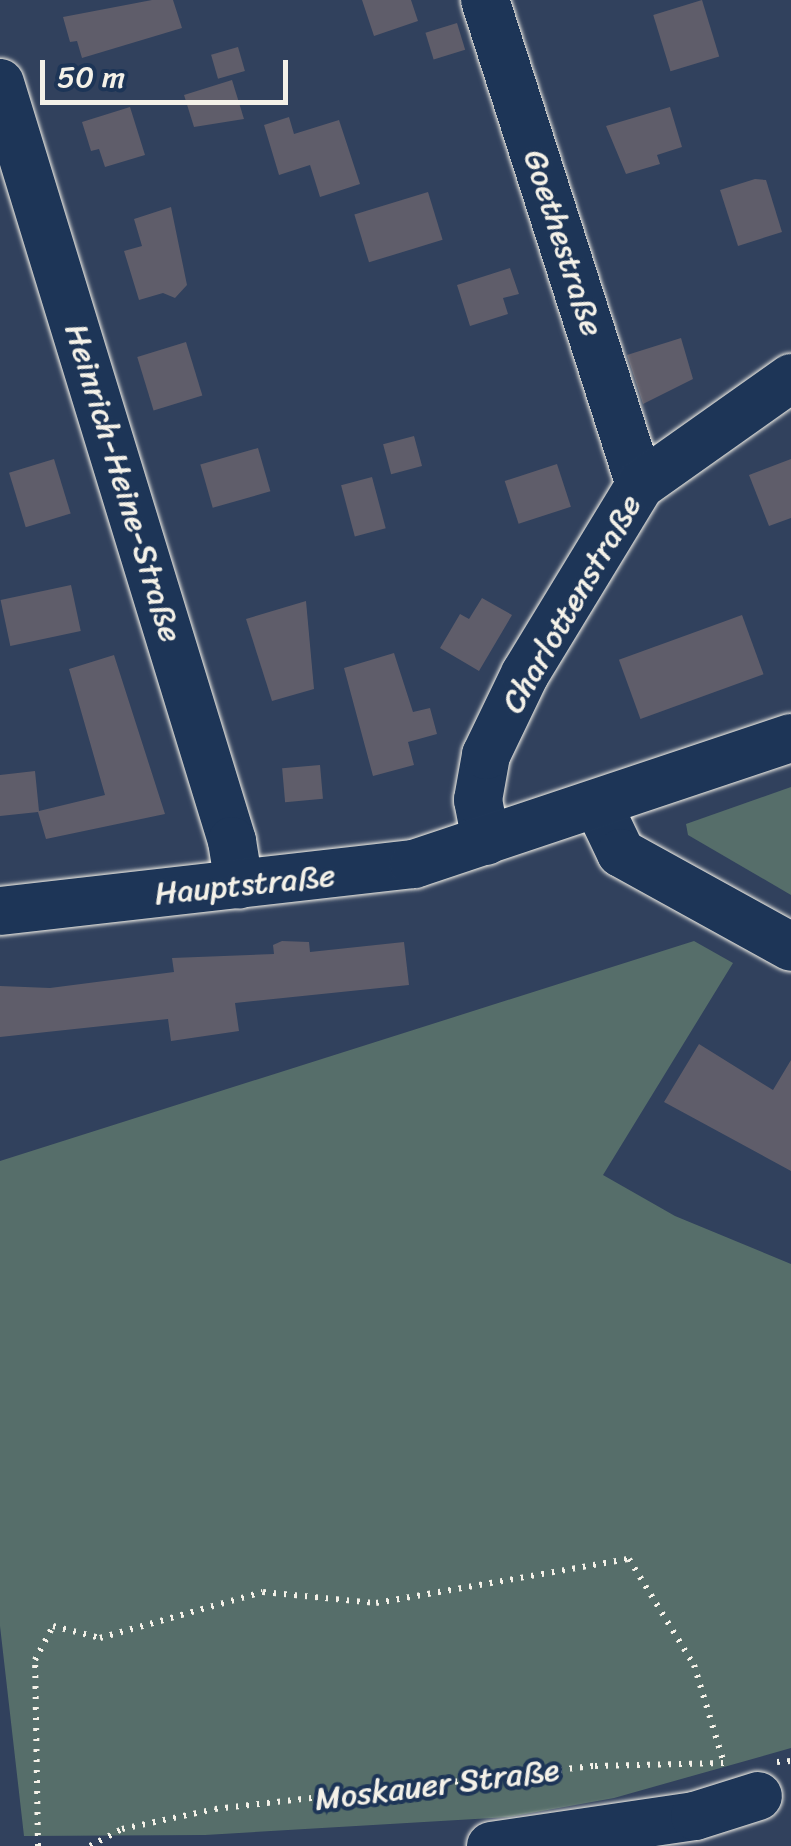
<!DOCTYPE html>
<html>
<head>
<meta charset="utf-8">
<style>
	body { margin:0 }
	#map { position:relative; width:791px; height:1846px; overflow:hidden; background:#31415d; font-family:Sriracha,sans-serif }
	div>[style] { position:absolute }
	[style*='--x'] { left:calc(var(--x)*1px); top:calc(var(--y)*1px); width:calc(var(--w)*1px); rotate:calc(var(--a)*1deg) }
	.green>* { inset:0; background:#566e6a }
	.building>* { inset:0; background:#5f5d6a; transform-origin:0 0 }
	.path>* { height:6px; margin-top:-3px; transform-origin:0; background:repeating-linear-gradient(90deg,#f4f1e8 0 2.5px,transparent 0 10.5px) }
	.roads { filter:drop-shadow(0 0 2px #f4f1e8) drop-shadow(0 0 2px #f4f1e8) }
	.minor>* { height:48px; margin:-24px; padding:0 24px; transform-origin:24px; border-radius:24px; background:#1d3557 }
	span { translate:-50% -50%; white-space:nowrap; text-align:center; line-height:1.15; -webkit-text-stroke:8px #1d3557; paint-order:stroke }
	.street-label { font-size:32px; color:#f4f1e8 }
	.scale { position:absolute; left:40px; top:60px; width:248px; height:45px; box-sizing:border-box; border:5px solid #f4f1e8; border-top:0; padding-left:12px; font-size:30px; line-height:35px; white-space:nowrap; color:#f4f1e8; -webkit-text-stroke:8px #1d3557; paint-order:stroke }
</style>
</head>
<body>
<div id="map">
	<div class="green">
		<i style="clip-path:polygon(791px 787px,791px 895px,688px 835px,686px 824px)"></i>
		<i style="clip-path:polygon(694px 941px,733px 963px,603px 1175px,675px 1216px,791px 1264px,791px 1748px,614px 1798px,509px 1817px,205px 1835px,24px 1836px,0 1626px,0 1161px)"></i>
	</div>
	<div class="building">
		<i style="clip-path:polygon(152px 0,173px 0,182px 28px,82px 58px,77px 41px,70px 42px,63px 17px)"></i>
		<i style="clip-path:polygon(362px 0,411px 0,418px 21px,374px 36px)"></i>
		<i style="left:702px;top:0;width:59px;height:51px;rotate:73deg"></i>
		<i style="left:457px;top:23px;width:28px;height:33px;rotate:73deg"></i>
		<i style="left:238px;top:47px;width:25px;height:28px;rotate:74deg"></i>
		<i style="clip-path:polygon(232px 80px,244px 119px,194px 127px,184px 95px)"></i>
		<i style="clip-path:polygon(130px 107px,145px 155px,105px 167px,99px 149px,91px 151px,82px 122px)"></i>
		<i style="clip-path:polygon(670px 107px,682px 147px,657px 155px,660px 164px,626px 174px,606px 126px)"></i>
		<i style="clip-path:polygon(289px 117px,294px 134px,339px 120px,360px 184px,320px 197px,310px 165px,279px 175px,264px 125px)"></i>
		<i style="clip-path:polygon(755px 179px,766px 180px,782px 232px,738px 246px,720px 190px)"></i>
		<i style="left:428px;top:192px;width:50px;height:77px;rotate:73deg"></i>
		<i style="clip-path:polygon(171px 207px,187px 285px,175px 298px,163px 293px,139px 300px,124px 251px,142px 246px,134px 219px)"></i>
		<i style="clip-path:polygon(510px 268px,519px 294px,503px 298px,508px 314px,470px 326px,457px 285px)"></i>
		<i style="clip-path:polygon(681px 338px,693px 379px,643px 404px,627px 355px)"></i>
		<i style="left:186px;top:342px;width:56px;height:51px;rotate:73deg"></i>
		<i style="left:414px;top:436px;width:31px;height:32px;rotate:75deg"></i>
		<i style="left:258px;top:448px;width:45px;height:60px;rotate:74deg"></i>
		<i style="left:54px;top:459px;width:57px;height:47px;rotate:73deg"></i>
		<i style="clip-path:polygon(791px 459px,791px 518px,769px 526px,749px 475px)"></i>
		<i style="left:557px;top:464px;width:45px;height:55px;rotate:72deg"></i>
		<i style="left:372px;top:477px;width:53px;height:32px;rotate:75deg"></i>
		<i style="left:71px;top:585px;width:47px;height:72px;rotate:78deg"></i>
		<i style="clip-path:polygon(482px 598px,512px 615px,479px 671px,440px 648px,460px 614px,469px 619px)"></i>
		<i style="clip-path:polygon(306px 601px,314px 689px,272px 701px,246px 619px)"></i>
		<i style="left:742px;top:615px;width:63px;height:131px;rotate:70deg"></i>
		<i style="clip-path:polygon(394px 653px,413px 712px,430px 708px,437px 734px,408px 742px,414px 765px,373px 776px,344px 668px)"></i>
		<i style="clip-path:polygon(114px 655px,165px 814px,46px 839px,38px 812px,0 816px,0 775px,35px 771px,39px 811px,105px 795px,69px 669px)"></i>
		<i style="left:320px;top:765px;width:34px;height:38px;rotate:85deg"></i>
		<i style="clip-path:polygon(282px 941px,309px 942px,310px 952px,404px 942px,409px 985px,235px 1003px,239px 1031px,171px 1041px,168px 1019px,0 1037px,0 986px,50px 988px,174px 972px,172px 958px,274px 954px,273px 945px)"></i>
		<i style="clip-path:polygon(699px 1044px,773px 1090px,791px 1060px,791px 1171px,664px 1102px)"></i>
	</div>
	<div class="path">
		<i style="--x:777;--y:1762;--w:14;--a:-4"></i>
		<i style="--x:38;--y:1846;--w:186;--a:-90.9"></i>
		<i style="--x:35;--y:1660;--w:38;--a:-62"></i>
		<i style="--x:53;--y:1626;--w:49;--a:14.3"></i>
		<i style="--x:100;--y:1638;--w:169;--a:-15.8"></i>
		<i style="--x:263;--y:1592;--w:114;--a:5.6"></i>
		<i style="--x:376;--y:1603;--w:257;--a:-9.9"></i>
		<i style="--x:629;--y:1559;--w:124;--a:58.5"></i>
		<i style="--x:694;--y:1665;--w:102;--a:73"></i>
		<i style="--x:90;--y:1846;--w:36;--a:-28"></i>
		<i style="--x:122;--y:1829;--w:95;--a:-12.1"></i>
		<i style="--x:215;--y:1809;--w:382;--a:-6.5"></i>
		<i style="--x:595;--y:1766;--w:129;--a:-1.3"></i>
	</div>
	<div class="roads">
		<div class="minor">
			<i style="--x:485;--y:0;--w:509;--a:72.28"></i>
			<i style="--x:0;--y:83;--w:793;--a:72.98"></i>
			<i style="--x:232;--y:841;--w:44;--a:80.8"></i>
			<i style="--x:598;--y:805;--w:53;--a:64.4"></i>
			<i style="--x:621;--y:853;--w:194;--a:28.9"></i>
			<i style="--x:486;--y:841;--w:42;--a:-101"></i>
			<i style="--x:478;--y:800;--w:46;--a:-79.9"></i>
			<i style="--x:486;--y:755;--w:90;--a:-64.3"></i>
			<i style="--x:525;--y:674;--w:221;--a:-58.7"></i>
			<i style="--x:640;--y:485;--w:185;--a:-35.3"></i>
			<i style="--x:0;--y:911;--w:417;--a:-6.5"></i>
			<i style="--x:414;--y:864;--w:397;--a:-18.5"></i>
			<i style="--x:491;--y:1846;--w:206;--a:-8.4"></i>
			<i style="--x:695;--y:1816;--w:66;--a:-17.6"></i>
		</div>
	</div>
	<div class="street-label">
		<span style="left:563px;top:243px;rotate:72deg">Goethestraße</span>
		<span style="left:123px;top:483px;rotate:73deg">Heinrich-Heine-Straße</span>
		<span style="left:572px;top:604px;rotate:-60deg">Charlottenstraße</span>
		<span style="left:245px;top:885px;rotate:-6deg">Hauptstraße</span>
		<span style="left:437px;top:1785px;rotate:-7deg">Moskauer Straße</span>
	</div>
	<div class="scale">50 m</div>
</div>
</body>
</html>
